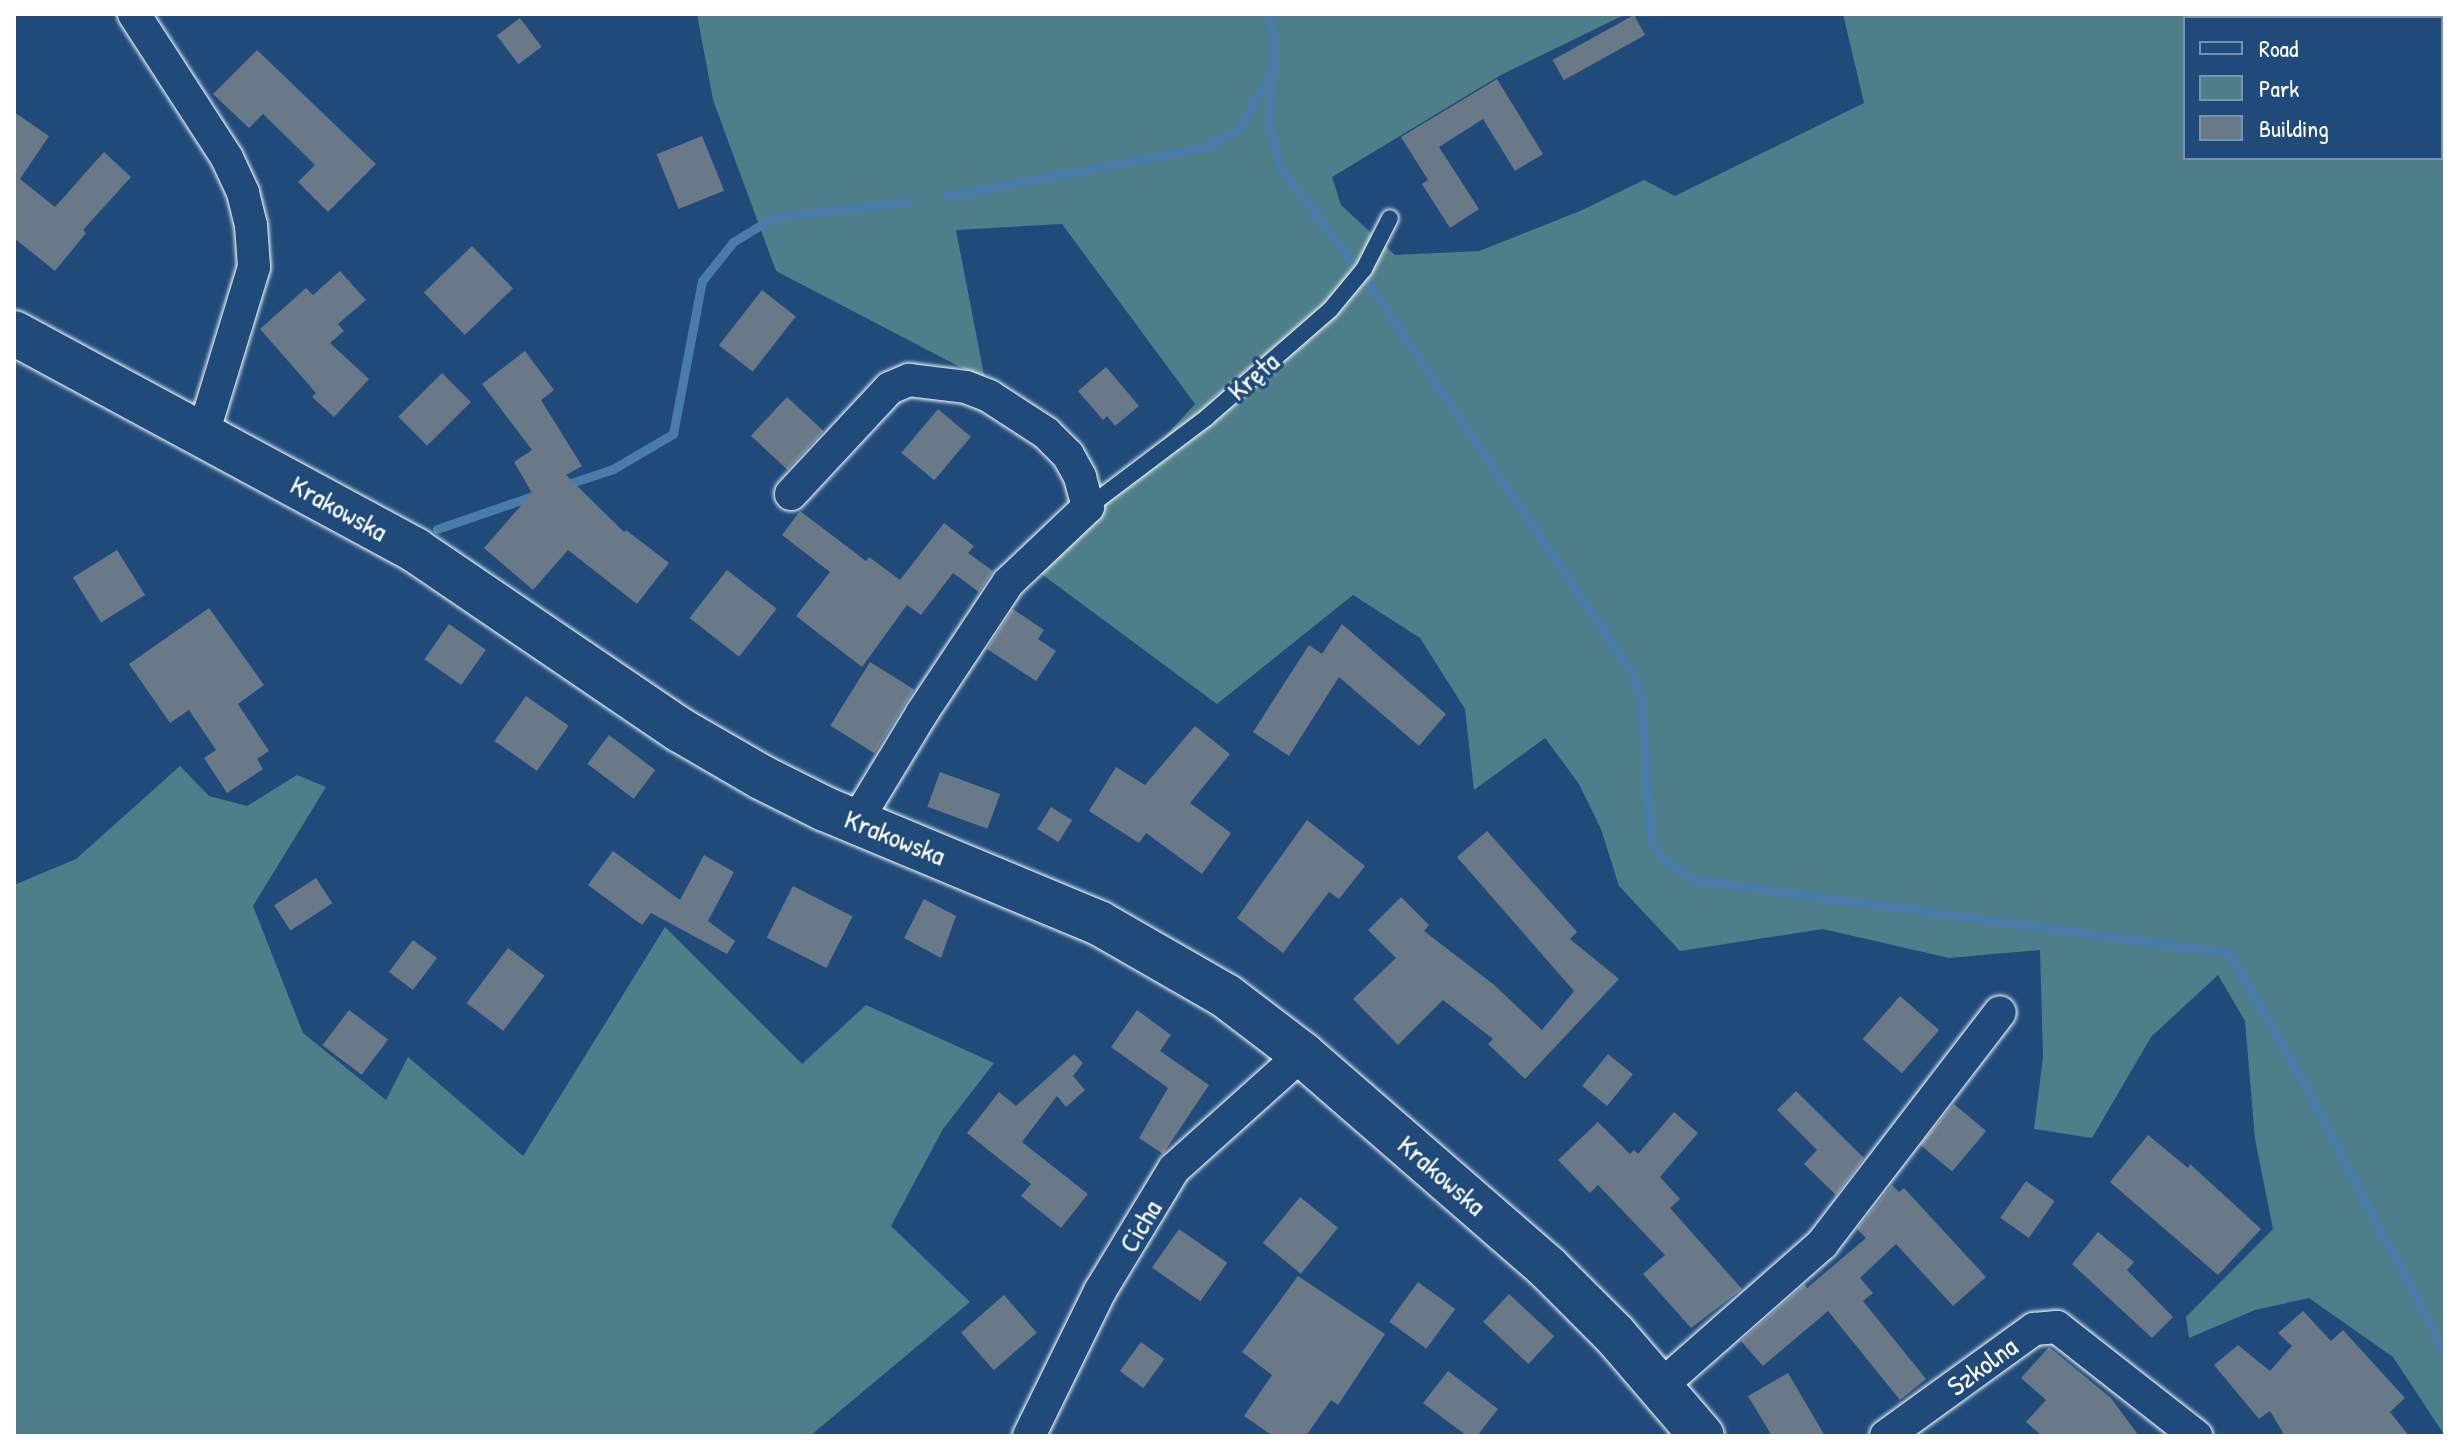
<!DOCTYPE html>
<html>
<head>
<meta charset="utf-8">
<style>
	body { margin:0 }
	#map { position:relative; width:2459px; height:1450px; overflow:hidden; background:#1f4a7a; font-family:"Patrick Hand",sans-serif }
	div>[style] { position:absolute }
	[style*='--x'] { left:calc(var(--x)*1px); top:calc(var(--y)*1px); width:calc(var(--w)*1px); rotate:calc(var(--a)*1deg) }
	.green>* { inset:0; background:#4e7e89 }
	.stream>* { height:9px; margin:-4.5px; padding:0 4.5px; transform-origin:4.5px; border-radius:4.5px; background:#4b7ca9 }
	.building>* { inset:0; background:#697988; transform-origin:0 0 }
	.roads { filter:drop-shadow(0 0 2px #fff) drop-shadow(0 0 2px #fff) }
	.lane>* { height:16px; margin:-8px; padding:0 8px; transform-origin:8px; border-radius:8px; background:#1f4a7a }
	.street>* { height:32px; margin:-16px; padding:0 16px; transform-origin:16px; border-radius:16px; background:#1f4a7a }
	.secondary>* { height:44px; margin:-22px; padding:0 22px; transform-origin:22px; border-radius:22px; background:#1f4a7a }
	span { translate:-50% -50%; white-space:nowrap; text-align:center; line-height:1.15; -webkit-text-stroke:7px #1f4a7a; paint-order:stroke }
	.street-label { font-size:28px; color:#fff }
	.frame { position:absolute; inset:0; border:16px solid #fff; pointer-events:none }
	.legend { position:absolute; left:2183px; top:16px; width:260px; height:144px; box-sizing:border-box; background:#1f4a7a; border:2px solid #7992af; margin:0; padding:10px 14px; list-style:none; font-size:24px; color:#fff }
	.legend li { display:flex; align-items:center; gap:16px; height:40px }
	.legend b { width:40px; border:2px solid #7992af }
</style>
</head>
<body>
<div id="map">
	<div class="green">
		<i style="clip-path:polygon(evenodd,697px 14px,1626px 14px,1501px 75px,1332px 177px,1341px 205px,1395px 255px,1479px 251px,1580px 211px,1644px 180px,1675px 196px,1864px 103px,1843px 14px,2445px 14px,2445px 1436px,2393px 1357px,2309px 1298px,2255px 1310px,2189px 1338px,2186px 1317px,2273px 1229px,2255px 1139px,2245px 1021px,2218px 975px,2151px 1037px,2092px 1138px,2034px 1129px,2043px 1057px,2040px 950px,1949px 958px,1823px 929px,1680px 951px,1619px 886px,1601px 829px,1579px 784px,1545px 738px,1474px 790px,1465px 709px,1420px 638px,1353px 595px,1217px 704px,1036px 570px,1107px 500px,1195px 404px,1062px 224px,956px 230px,985px 380px,776px 271px,713px 100px,697px 14px,2185px 18px,2441px 18px,2441px 158px,2185px 158px,2185px 18px)"></i>
		<i style="clip-path:polygon(180px 766px,209px 796px,247px 806px,297px 775px,326px 787px,253px 906px,303px 1033px,386px 1100px,408px 1057px,523px 1156px,665px 927px,802px 1064px,866px 1005px,994px 1063px,943px 1129px,891px 1226px,970px 1302px,810px 1436px,14px 1436px,14px 885px,76px 859px)"></i>
	</div>
	<div class="stream">
		<i style="--x:1269;--y:14;--w:26;--a:79"></i>
		<i style="--x:1274;--y:40;--w:84;--a:93.4"></i>
		<i style="--x:1269;--y:124;--w:47;--a:75.1"></i>
		<i style="--x:1281;--y:169;--w:120;--a:52.5"></i>
		<i style="--x:948;--y:196;--w:259;--a:-10.7"></i>
		<i style="--x:1203;--y:148;--w:41;--a:-27.8"></i>
		<i style="--x:1239;--y:129;--w:70;--a:-60.9"></i>
		<i style="--x:1368;--y:282;--w:470;--a:56"></i>
		<i style="--x:1631;--y:672;--w:26;--a:67"></i>
		<i style="--x:1641;--y:696;--w:143;--a:86.4"></i>
		<i style="--x:1650;--y:839;--w:21;--a:61"></i>
		<i style="--x:1660;--y:857;--w:42;--a:33.3"></i>
		<i style="--x:1695;--y:880;--w:539;--a:7.78"></i>
		<i style="--x:2229;--y:953;--w:144;--a:60.1"></i>
		<i style="--x:2301;--y:1078;--w:311;--a:62.4"></i>
		<i style="--x:562;--y:486;--w:54;--a:-18.4"></i>
		<i style="--x:613;--y:469;--w:69;--a:-30.3"></i>
		<i style="--x:673;--y:434;--w:156;--a:-79.3"></i>
		<i style="--x:702;--y:281;--w:50;--a:-51.5"></i>
		<i style="--x:733;--y:242;--w:46;--a:-31.6"></i>
		<i style="--x:772;--y:218;--w:137;--a:-6.7"></i>
		<i style="--x:437;--y:529;--w:105;--a:-19"></i>
	</div>
	<div class="building">
		<i style="left:1634px;top:15px;width:23px;height:93px;rotate:61deg"></i>
		<i style="left:520px;top:18px;width:36px;height:29px;rotate:53deg"></i>
		<i style="clip-path:polygon(257px 50px,376px 164px,328px 212px,298px 182px,315px 165px,263px 114px,249px 128px,213px 94px)"></i>
		<i style="clip-path:polygon(1497px 79px,1543px 154px,1515px 171px,1483px 119px,1439px 147px,1479px 209px,1450px 228px,1422px 184px,1428px 180px,1401px 137px)"></i>
		<i style="clip-path:polygon(14px 112px,49px 136px,20px 179px,55px 207px,104px 152px,131px 177px,83px 230px,86px 233px,55px 271px,14px 238px)"></i>
		<i style="left:702px;top:136px;width:59px;height:49px;rotate:68deg"></i>
		<i style="left:472px;top:246px;width:59px;height:67px;rotate:46deg"></i>
		<i style="clip-path:polygon(340px 271px,366px 300px,338px 324px,344px 331px,330px 343px,369px 379px,334px 417px,312px 397px,316px 393px,260px 329px,306px 288px,313px 295px)"></i>
		<i style="left:762px;top:290px;width:43px;height:70px;rotate:38deg"></i>
		<i style="clip-path:polygon(525px 351px,554px 390px,541px 400px,582px 466px,566px 475px,624px 532px,626px 530px,669px 563px,637px 604px,568px 550px,533px 590px,484px 548px,532px 493px,514px 462px,532px 450px,482px 384px)"></i>
		<i style="clip-path:polygon(1106px 367px,1139px 406px,1115px 426px,1107px 416px,1103px 420px,1078px 391px)"></i>
		<i style="left:442px;top:373px;width:41px;height:62px;rotate:45deg"></i>
		<i style="left:787px;top:397px;width:50px;height:53px;rotate:43deg"></i>
		<i style="left:938px;top:409px;width:43px;height:57px;rotate:40deg"></i>
		<i style="clip-path:polygon(800px 511px,866px 561px,869px 557px,900px 580px,944px 523px,974px 546px,968px 553px,993px 571px,979px 592px,953px 573px,921px 615px,907px 605px,862px 667px,796px 616px,830px 572px,782px 535px)"></i>
		<i style="left:117px;top:550px;width:53px;height:52px;rotate:58deg"></i>
		<i style="left:727px;top:570px;width:63px;height:61px;rotate:38deg"></i>
		<i style="clip-path:polygon(209px 608px,264px 685px,238px 704px,269px 751px,257px 759px,263px 769px,227px 793px,204px 758px,216px 750px,189px 710px,170px 723px,129px 664px)"></i>
		<i style="clip-path:polygon(1013px 609px,1044px 630px,1038px 639px,1056px 651px,1036px 681px,987px 649px)"></i>
		<i style="left:449px;top:624px;width:45px;height:43px;rotate:35deg"></i>
		<i style="clip-path:polygon(1342px 624px,1446px 714px,1419px 746px,1339px 677px,1289px 756px,1253px 732px,1309px 645px,1322px 654px)"></i>
		<i style="left:870px;top:662px;width:52px;height:75px;rotate:32deg"></i>
		<i style="left:526px;top:696px;width:52px;height:55px;rotate:35deg"></i>
		<i style="clip-path:polygon(1195px 726px,1230px 754px,1190px 803px,1231px 833px,1202px 874px,1146px 833px,1139px 843px,1089px 811px,1116px 767px,1145px 785px)"></i>
		<i style="left:609px;top:735px;width:58px;height:36px;rotate:37deg"></i>
		<i style="left:940px;top:772px;width:64px;height:37px;rotate:20deg"></i>
		<i style="left:1051px;top:807px;width:25px;height:26px;rotate:32deg"></i>
		<i style="clip-path:polygon(1307px 820px,1365px 866px,1339px 899px,1329px 892px,1283px 953px,1237px 918px)"></i>
		<i style="clip-path:polygon(1487px 831px,1577px 932px,1570px 939px,1619px 979px,1525px 1079px,1488px 1044px,1493px 1039px,1443px 1000px,1398px 1045px,1353px 999px,1396px 958px,1368px 930px,1401px 897px,1429px 925px,1424px 931px,1493px 984px,1542px 1030px,1574px 991px,1457px 857px)"></i>
		<i style="clip-path:polygon(613px 851px,680px 900px,704px 855px,734px 872px,708px 921px,735px 941px,727px 954px,651px 913px,642px 925px,588px 885px)"></i>
		<i style="left:316px;top:878px;width:30px;height:50px;rotate:57deg"></i>
		<i style="left:793px;top:886px;width:67px;height:58px;rotate:27deg"></i>
		<i style="clip-path:polygon(924px 899px,956px 916px,941px 958px,904px 938px)"></i>
		<i style="left:413px;top:940px;width:30px;height:40px;rotate:37deg"></i>
		<i style="left:508px;top:948px;width:46px;height:69px;rotate:37deg"></i>
		<i style="left:1900px;top:996px;width:52px;height:57px;rotate:41deg"></i>
		<i style="left:349px;top:1010px;width:49px;height:44px;rotate:37deg"></i>
		<i style="clip-path:polygon(1137px 1010px,1171px 1035px,1160px 1051px,1209px 1085px,1163px 1154px,1139px 1138px,1168px 1088px,1111px 1047px)"></i>
		<i style="clip-path:polygon(1074px 1054px,1083px 1063px,1073px 1076px,1085px 1090px,1066px 1107px,1057px 1096px,1022px 1142px,1088px 1194px,1061px 1228px,1021px 1196px,1031px 1184px,967px 1133px,999px 1092px,1016px 1106px)"></i>
		<i style="left:1608px;top:1054px;width:32px;height:41px;rotate:39deg"></i>
		<i style="clip-path:polygon(1796px 1091px,1864px 1158px,1836px 1195px,1804px 1164px,1817px 1150px,1777px 1110px)"></i>
		<i style="left:1954px;top:1104px;width:42px;height:53px;rotate:40deg"></i>
		<i style="clip-path:polygon(1674px 1112px,1698px 1133px,1660px 1177px,1680px 1199px,1670px 1208px,1742px 1289px,1691px 1328px,1643px 1274px,1665px 1255px,1598px 1185px,1590px 1193px,1558px 1160px,1598px 1122px,1630px 1154px,1634px 1150px,1638px 1154px)"></i>
		<i style="clip-path:polygon(2148px 1135px,2188px 1168px,2190px 1164px,2261px 1229px,2218px 1275px,2110px 1182px)"></i>
		<i style="left:2026px;top:1181px;width:35px;height:45px;rotate:35deg"></i>
		<i style="clip-path:polygon(1892px 1185px,1899px 1192px,1904px 1188px,1986px 1277px,1953px 1306px,1896px 1244px,1860px 1278px,1873px 1293px,1863px 1301px,1926px 1379px,1900px 1400px,1828px 1311px,1763px 1366px,1741px 1341px,1805px 1284px,1807px 1288px,1866px 1238px,1857px 1229px)"></i>
		<i style="left:1300px;top:1197px;width:49px;height:59px;rotate:39deg"></i>
		<i style="left:1179px;top:1229px;width:59px;height:47px;rotate:35deg"></i>
		<i style="clip-path:polygon(2098px 1232px,2134px 1262px,2127px 1270px,2173px 1317px,2152px 1338px,2072px 1264px)"></i>
		<i style="clip-path:polygon(1298px 1276px,1385px 1334px,1338px 1405px,1331px 1400px,1306px 1436px,1273px 1436px,1244px 1416px,1272px 1375px,1242px 1352px)"></i>
		<i style="left:1418px;top:1282px;width:46px;height:49px;rotate:36deg"></i>
		<i style="left:1509px;top:1294px;width:62px;height:38px;rotate:43deg"></i>
		<i style="left:1004px;top:1295px;width:50px;height:57px;rotate:49deg"></i>
		<i style="clip-path:polygon(2303px 1311px,2331px 1341px,2343px 1330px,2405px 1398px,2390px 1412px,2409px 1436px,2285px 1436px,2270px 1411px,2259px 1419px,2214px 1365px,2238px 1345px,2270px 1371px,2292px 1346px,2278px 1333px)"></i>
		<i style="left:1141px;top:1342px;width:29px;height:36px;rotate:36deg"></i>
		<i style="clip-path:polygon(2049px 1347px,2111px 1398px,2139px 1436px,2042px 1436px,2026px 1422px,2046px 1400px,2021px 1378px)"></i>
		<i style="clip-path:polygon(1448px 1371px,1498px 1409px,1477px 1436px,1467px 1436px,1423px 1403px)"></i>
		<i style="clip-path:polygon(1788px 1373px,1825px 1436px,1772px 1436px,1748px 1396px)"></i>
	</div>
	<div class="roads">
		<div class="lane">
			<i style="--x:1088;--y:507;--w:148;--a:-37"></i>
			<i style="--x:1206;--y:418;--w:164;--a:-41.1"></i>
			<i style="--x:1330;--y:310;--w:53;--a:-50.3"></i>
			<i style="--x:1364;--y:269;--w:57;--a:-63"></i>
		</div>
		<div class="street">
			<i style="--x:134;--y:14;--w:171;--a:57.1"></i>
			<i style="--x:227;--y:158;--w:38;--a:65"></i>
			<i style="--x:243;--y:193;--w:33;--a:76"></i>
			<i style="--x:251;--y:225;--w:42;--a:85.9"></i>
			<i style="--x:254;--y:267;--w:175;--a:107"></i>
			<i style="--x:791;--y:494;--w:145;--a:-47"></i>
			<i style="--x:890;--y:388;--w:21;--a:-23"></i>
			<i style="--x:909;--y:380;--w:57;--a:7"></i>
			<i style="--x:966;--y:387;--w:25;--a:21"></i>
			<i style="--x:989;--y:396;--w:68;--a:33"></i>
			<i style="--x:1046;--y:433;--w:31;--a:45"></i>
			<i style="--x:1068;--y:455;--w:25;--a:61"></i>
			<i style="--x:1080;--y:477;--w:31;--a:75"></i>
			<i style="--x:1088;--y:507;--w:110;--a:136.5"></i>
			<i style="--x:1008;--y:583;--w:156;--a:123.5"></i>
			<i style="--x:922;--y:713;--w:127;--a:121.2"></i>
			<i style="--x:1661;--y:1386;--w:215;--a:-41.4"></i>
			<i style="--x:1822;--y:1244;--w:292;--a:-52.5"></i>
			<i style="--x:1029;--y:1436;--w:161;--a:-63.9"></i>
			<i style="--x:1100;--y:1291;--w:143;--a:-58.8"></i>
			<i style="--x:1174;--y:1169;--w:172;--a:-41.9"></i>
			<i style="--x:1886;--y:1436;--w:183;--a:-35.9"></i>
			<i style="--x:2034;--y:1329;--w:23;--a:-5"></i>
			<i style="--x:2057;--y:1327;--w:177;--a:38.1"></i>
		</div>
		<div class="secondary">
			<i style="--x:14;--y:333;--w:456;--a:28.4"></i>
			<i style="--x:415;--y:550;--w:320;--a:34.2"></i>
			<i style="--x:680;--y:730;--w:94;--a:30.1"></i>
			<i style="--x:761;--y:777;--w:72;--a:26.6"></i>
			<i style="--x:825;--y:809;--w:297;--a:22.6"></i>
			<i style="--x:1099;--y:923;--w:146;--a:29.9"></i>
			<i style="--x:1226;--y:996;--w:96;--a:37.3"></i>
			<i style="--x:1302;--y:1054;--w:325;--a:41"></i>
			<i style="--x:1547;--y:1267;--w:96;--a:45"></i>
			<i style="--x:1615;--y:1335;--w:133;--a:49.3"></i>
		</div>
	</div>
	<div class="street-label">
		<span style="left:1253px;top:376px;rotate:-41deg">Kręta</span>
		<span style="left:339px;top:508px;rotate:29deg">Krakowska</span>
		<span style="left:895px;top:837px;rotate:22deg">Krakowska</span>
		<span style="left:1442px;top:1175px;rotate:41deg">Krakowska</span>
		<span style="left:1140px;top:1226px;rotate:-59deg">Cicha</span>
		<span style="left:1982px;top:1366px;rotate:-36deg">Szkolna</span>
	</div>
	<div class="frame"></div>
	<ul class="legend">
	<li><b style="height:10px;background:#1f4a7a"></b>Road</li>
	<li><b style="height:22px;background:#4e7e89"></b>Park</li>
	<li><b style="height:22px;background:#697988"></b>Building</li>
	</ul>
</div>
</body>
</html>
